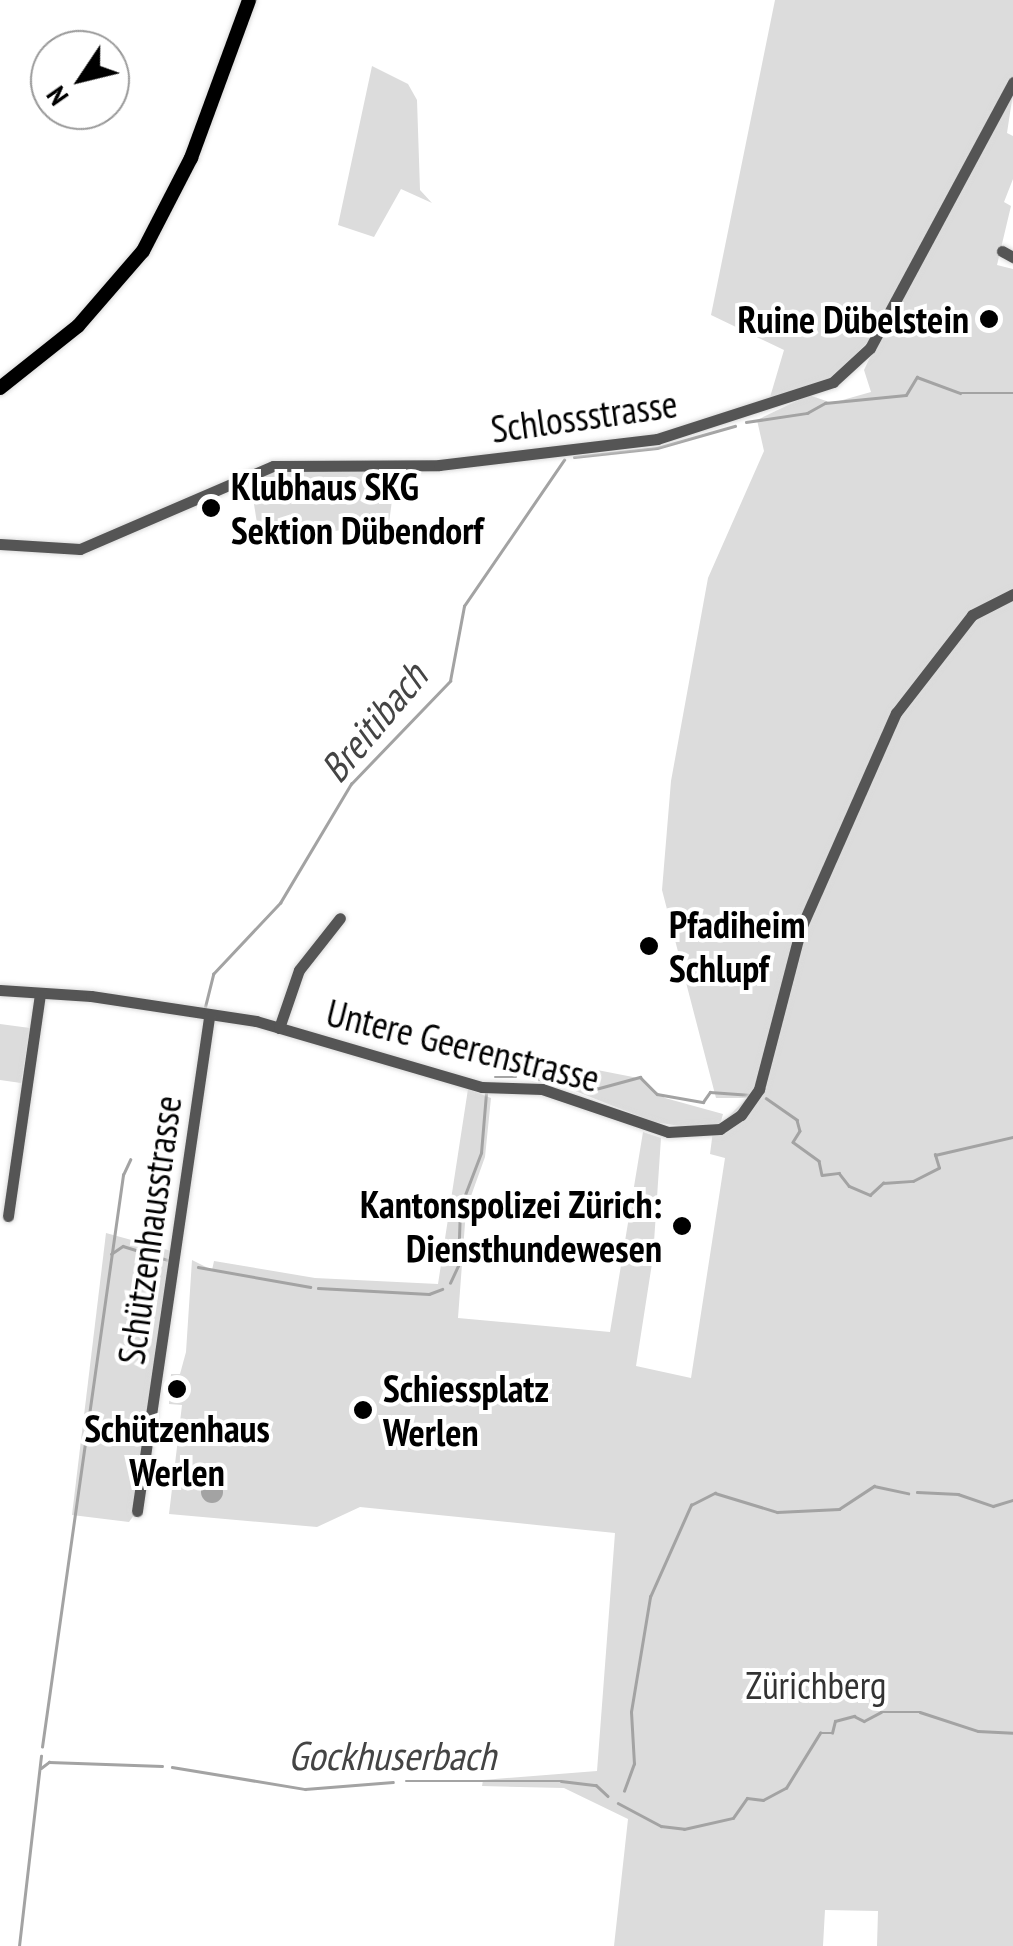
<!DOCTYPE html>
<html>
<head>
<meta charset="utf-8">
<style>
	body { margin:0 }
	#map { position:relative; width:1013px; height:1946px; overflow:hidden; background:#fff; font-family:"PT Sans Narrow",sans-serif }
	div>[style] { position:absolute }
	[style*='--x'] { left:calc(var(--x)*1px); top:calc(var(--y)*1px); width:calc(var(--w)*1px); rotate:calc(var(--a)*1deg) }
	.green>* { inset:0; background:#dcdcdc }
	.water>* { inset:0; background:#a3a3a3 }
	.round { border-radius:50% }
	.stream>* { height:2.5px; margin:-1.25px; padding:0 1.25px; transform-origin:1.25px; border-radius:1.25px; background:#a3a3a3 }
	.roads { filter:drop-shadow(0 0 2px #dbdbdb) drop-shadow(0 0 2px #dbdbdb) }
	.minor>* { height:11px; margin:-5.5px; padding:0 5.5px; transform-origin:5.5px; border-radius:5.5px; background:#555 }
	.major>* { height:14px; margin:-7px; padding:0 7px; transform-origin:7px; border-radius:7px; background:#000 }
	.dots>* { width:28px; height:28px; translate:-50% -50%; box-sizing:border-box; border:5px solid #fff; border-radius:50% }
	span { translate:-50% -50%; white-space:nowrap; text-align:center; line-height:1.15; -webkit-text-stroke:8px #fff; paint-order:stroke }
	.poi-label { font-size:38px; color:#000; font-weight:700 }
	.right { translate:-100% -50%; text-align:right }
	.left { translate:0 -50%; text-align:left }
	.street-label { font-size:38px; color:#000 }
	.park-label { font-size:38px; color:#333 }
	.water-label { font-size:40px; color:#444; font-style:italic }
	.north { position:absolute; left:30px; top:30px; width:100px; height:100px; box-sizing:border-box; background:#fff; border:2px solid #999; border-radius:50%; rotate:235deg; font-size:28px; font-weight:700; line-height:40px; text-align:center; color:#000 }
	.north::after { content:''; display:block; margin:auto; width:35px; height:45px; background:#000; clip-path:polygon(50% 0,100% 100%,50% 72%,0 100%) }
</style>
</head>
<body>
<div id="map">
	<div class="green">
		<i style="clip-path:polygon(775px 0,1013px 0,1013px 81px,869px 341px,829px 381px,768px 404px,784px 350px,711px 315px)"></i>
		<i style="clip-path:polygon(372px 66px,408px 84px,417px 100px,420px 190px,432px 203px,401px 189px,374px 237px,338px 225px)"></i>
		<i style="clip-path:polygon(1013px 93px,1007px 133px,1013px 136px,1013px 179px,1004px 202px,1011px 206px,997px 265px,1013px 269px,1013px 1946px,877px 1946px,878px 1911px,825px 1910px,823px 1946px,614px 1946px,628px 1819px,564px 1788px,482px 1786px,483px 1780px,597px 1771px,615px 1533px,360px 1507px,317px 1527px,169px 1514px,182px 1405px,169px 1404px,171px 1374px,180px 1374px,186px 1352px,192px 1260px,212px 1270px,214px 1261px,315px 1278px,438px 1284px,468px 1089px,491px 1098px,485px 1157px,466px 1210px,458px 1318px,610px 1332px,643px 1132px,661px 1138px,653px 1257px,636px 1366px,691px 1378px,725px 1158px,710px 1154px,713px 1131px,654px 1122px,522px 1070px,536px 1058px,638px 1078px,665px 1098px,723px 1114px,720px 1125px,747px 1098px,716px 1098px,662px 890px,671px 781px,708px 578px,764px 451px,757px 420px,809px 395px,832px 403px,871px 392px,864px 370px,872px 353px)"></i>
		<i style="clip-path:polygon(280px 469px,396px 470px,389px 523px,260px 542px,250px 479px)"></i>
		<i style="clip-path:polygon(0 1024px,30px 1028px,21px 1083px,0 1080px)"></i>
		<i style="clip-path:polygon(106px 1233px,175px 1252px,137px 1511px,129px 1522px,72px 1515px)"></i>
	</div>
	<div class="water">
		<i class="round" style="left:201px;top:1481px;width:22px;height:22px"></i>
	</div>
	<div class="stream">
		<i style="--x:746;--y:422;--w:62;--a:-8.4"></i>
		<i style="--x:807;--y:413;--w:21;--a:-29"></i>
		<i style="--x:825;--y:403;--w:81;--a:-5.6"></i>
		<i style="--x:906;--y:395;--w:21;--a:-59"></i>
		<i style="--x:917;--y:377;--w:46;--a:20.4"></i>
		<i style="--x:960;--y:393;--w:53;--a:0"></i>
		<i style="--x:574;--y:457;--w:83;--a:-6.2"></i>
		<i style="--x:657;--y:448;--w:81;--a:-15.8"></i>
		<i style="--x:205;--y:1007;--w:34;--a:-76"></i>
		<i style="--x:213;--y:974;--w:98;--a:-46.7"></i>
		<i style="--x:280;--y:903;--w:139;--a:-59.2"></i>
		<i style="--x:351;--y:784;--w:143;--a:-46.1"></i>
		<i style="--x:450;--y:681;--w:76;--a:-79.4"></i>
		<i style="--x:464;--y:606;--w:177;--a:-55.6"></i>
		<i style="--x:525;--y:1076;--w:68;--a:11.8"></i>
		<i style="--x:592;--y:1090;--w:50;--a:-15.2"></i>
		<i style="--x:640;--y:1077;--w:24;--a:45"></i>
		<i style="--x:657;--y:1094;--w:47;--a:9.9"></i>
		<i style="--x:703;--y:1102;--w:12;--a:-55"></i>
		<i style="--x:710;--y:1092;--w:41;--a:4.2"></i>
		<i style="--x:495;--y:1077;--w:21;--a:0"></i>
		<i style="--x:766;--y:1098;--w:38;--a:35"></i>
		<i style="--x:797;--y:1120;--w:11;--a:75"></i>
		<i style="--x:800;--y:1131;--w:13;--a:122"></i>
		<i style="--x:793;--y:1142;--w:32;--a:36"></i>
		<i style="--x:819;--y:1161;--w:14;--a:78"></i>
		<i style="--x:822;--y:1175;--w:17;--a:-7"></i>
		<i style="--x:839;--y:1173;--w:16;--a:52"></i>
		<i style="--x:849;--y:1186;--w:23;--a:23"></i>
		<i style="--x:870;--y:1195;--w:18;--a:-43"></i>
		<i style="--x:883;--y:1183;--w:30;--a:-4"></i>
		<i style="--x:913;--y:1181;--w:29;--a:-27"></i>
		<i style="--x:939;--y:1168;--w:14;--a:-107"></i>
		<i style="--x:935;--y:1155;--w:80;--a:-13"></i>
		<i style="--x:111;--y:1254;--w:14;--a:-34"></i>
		<i style="--x:123;--y:1246;--w:47;--a:17.3"></i>
		<i style="--x:198;--y:1267;--w:114;--a:10.1"></i>
		<i style="--x:450;--y:1283;--w:19;--a:-65"></i>
		<i style="--x:458;--y:1266;--w:58;--a:-88"></i>
		<i style="--x:460;--y:1208;--w:59;--a:-69.1"></i>
		<i style="--x:481;--y:1153;--w:59;--a:-85.2"></i>
		<i style="--x:318;--y:1288;--w:111;--a:3.1"></i>
		<i style="--x:429;--y:1294;--w:14;--a:-21"></i>
		<i style="--x:917;--y:1492;--w:41;--a:2.8"></i>
		<i style="--x:958;--y:1494;--w:37;--a:19"></i>
		<i style="--x:993;--y:1506;--w:21;--a:-17"></i>
		<i style="--x:42;--y:1747;--w:578;--a:-81.94"></i>
		<i style="--x:123;--y:1175;--w:17;--a:-65"></i>
		<i style="--x:172;--y:1767;--w:135;--a:9.4"></i>
		<i style="--x:305;--y:1789;--w:88;--a:-4.5"></i>
		<i style="--x:41;--y:1768;--w:10;--a:-37"></i>
		<i style="--x:49;--y:1762;--w:113;--a:2"></i>
		<i style="--x:406;--y:1781;--w:155;--a:0"></i>
		<i style="--x:561;--y:1781;--w:35;--a:7"></i>
		<i style="--x:596;--y:1785;--w:16;--a:43"></i>
		<i style="--x:624;--y:1791;--w:29;--a:-70"></i>
		<i style="--x:634;--y:1764;--w:52;--a:-93.3"></i>
		<i style="--x:631;--y:1712;--w:117;--a:-80.6"></i>
		<i style="--x:650;--y:1597;--w:101;--a:-66"></i>
		<i style="--x:691;--y:1505;--w:27;--a:-27"></i>
		<i style="--x:715;--y:1493;--w:65;--a:17"></i>
		<i style="--x:777;--y:1512;--w:62;--a:-2.8"></i>
		<i style="--x:839;--y:1509;--w:42;--a:-33.3"></i>
		<i style="--x:874;--y:1486;--w:35;--a:12"></i>
		<i style="--x:618;--y:1803;--w:49;--a:28.1"></i>
		<i style="--x:661;--y:1826;--w:23;--a:7"></i>
		<i style="--x:684;--y:1829;--w:50;--a:-12.7"></i>
		<i style="--x:733;--y:1818;--w:24;--a:-55"></i>
		<i style="--x:747;--y:1798;--w:16;--a:7"></i>
		<i style="--x:763;--y:1800;--w:26;--a:-28"></i>
		<i style="--x:786;--y:1788;--w:65;--a:-58.3"></i>
		<i style="--x:820;--y:1733;--w:12;--a:0"></i>
		<i style="--x:832;--y:1733;--w:12;--a:-76"></i>
		<i style="--x:835;--y:1721;--w:20;--a:-15"></i>
		<i style="--x:854;--y:1716;--w:11;--a:27"></i>
		<i style="--x:864;--y:1721;--w:19;--a:-28"></i>
		<i style="--x:881;--y:1712;--w:39;--a:0"></i>
		<i style="--x:920;--y:1712;--w:61;--a:18.1"></i>
		<i style="--x:978;--y:1731;--w:35;--a:3"></i>
		<i style="--x:19;--y:1946;--w:191;--a:-83.4"></i>
	</div>
	<div class="roads">
		<div class="minor">
			<i style="--x:1002;--y:251;--w:13;--a:29"></i>
			<i style="--x:0;--y:544;--w:80;--a:3.6"></i>
			<i style="--x:80;--y:549;--w:210;--a:-23.3"></i>
			<i style="--x:273;--y:466;--w:166;--a:-0.3"></i>
			<i style="--x:439;--y:465;--w:220;--a:-6.8"></i>
			<i style="--x:657;--y:439;--w:185;--a:-17.9"></i>
			<i style="--x:833;--y:382;--w:50;--a:-42.6"></i>
			<i style="--x:870;--y:348;--w:302;--a:-61.7"></i>
			<i style="--x:0;--y:990;--w:91;--a:3.8"></i>
			<i style="--x:91;--y:996;--w:167;--a:8.6"></i>
			<i style="--x:256;--y:1021;--w:235;--a:16.3"></i>
			<i style="--x:482;--y:1087;--w:60;--a:1.9"></i>
			<i style="--x:542;--y:1089;--w:133;--a:18.8"></i>
			<i style="--x:668;--y:1132;--w:52;--a:-3.3"></i>
			<i style="--x:720;--y:1129;--w:25;--a:-34"></i>
			<i style="--x:741;--y:1115;--w:32;--a:-55"></i>
			<i style="--x:759;--y:1089;--w:166;--a:-75.4"></i>
			<i style="--x:801;--y:928;--w:235;--a:-66.2"></i>
			<i style="--x:896;--y:713;--w:124;--a:-52.2"></i>
			<i style="--x:972;--y:615;--w:46;--a:-27.1"></i>
			<i style="--x:279;--y:1028;--w:61;--a:-71"></i>
			<i style="--x:299;--y:970;--w:66;--a:-51.7"></i>
			<i style="--x:8;--y:1216;--w:224;--a:-81.8"></i>
			<i style="--x:137;--y:1511;--w:499;--a:-81.7"></i>
		</div>
		<div class="major">
			<i style="--x:0;--y:388;--w:100;--a:-38.5"></i>
			<i style="--x:78;--y:326;--w:99;--a:-49.1"></i>
			<i style="--x:143;--y:251;--w:105;--a:-62.7"></i>
			<i style="--x:191;--y:158;--w:168;--a:-69.8"></i>
		</div>
	</div>
	<div class="dots">
		<i style="left:989px;top:319px;background:#000"></i>
		<i style="left:211px;top:508px;background:#000"></i>
		<i style="left:649px;top:946px;background:#000"></i>
		<i style="left:682px;top:1226px;background:#000"></i>
		<i style="left:177px;top:1389px;background:#000"></i>
		<i style="left:363px;top:1410px;background:#000"></i>
	</div>
	<div class="poi-label">
		<span class="right" style="left:969px;top:319px">Ruine Dübelstein</span>
		<span class="left" style="left:231px;top:508px">Klubhaus SKG<br>Sektion Dübendorf</span>
		<span class="left" style="left:669px;top:946px">Pfadiheim<br>Schlupf</span>
		<span class="right" style="left:662px;top:1226px">Kantonspolizei Zürich:<br>Diensthundewesen</span>
		<span class="left" style="left:383px;top:1410px">Schiessplatz<br>Werlen</span>
		<span style="left:177px;top:1450px">Schützenhaus<br>Werlen</span>
	</div>
	<div class="street-label">
		<span style="left:584px;top:416px;rotate:-8deg">Schlossstrasse</span>
		<span style="left:463px;top:1045px;rotate:14deg">Untere Geerenstrasse</span>
		<span style="left:149px;top:1230px;rotate:-82deg">Schützenhausstrasse</span>
	</div>
	<div class="park-label">
		<span style="left:816px;top:1685px">Zürichberg</span>
	</div>
	<div class="water-label">
		<span style="left:373px;top:722px;rotate:-50deg">Breitibach</span>
		<span style="left:392px;top:1755px">Gockhuserbach</span>
	</div>
	<div class="north">N</div>
</div>
</body>
</html>
